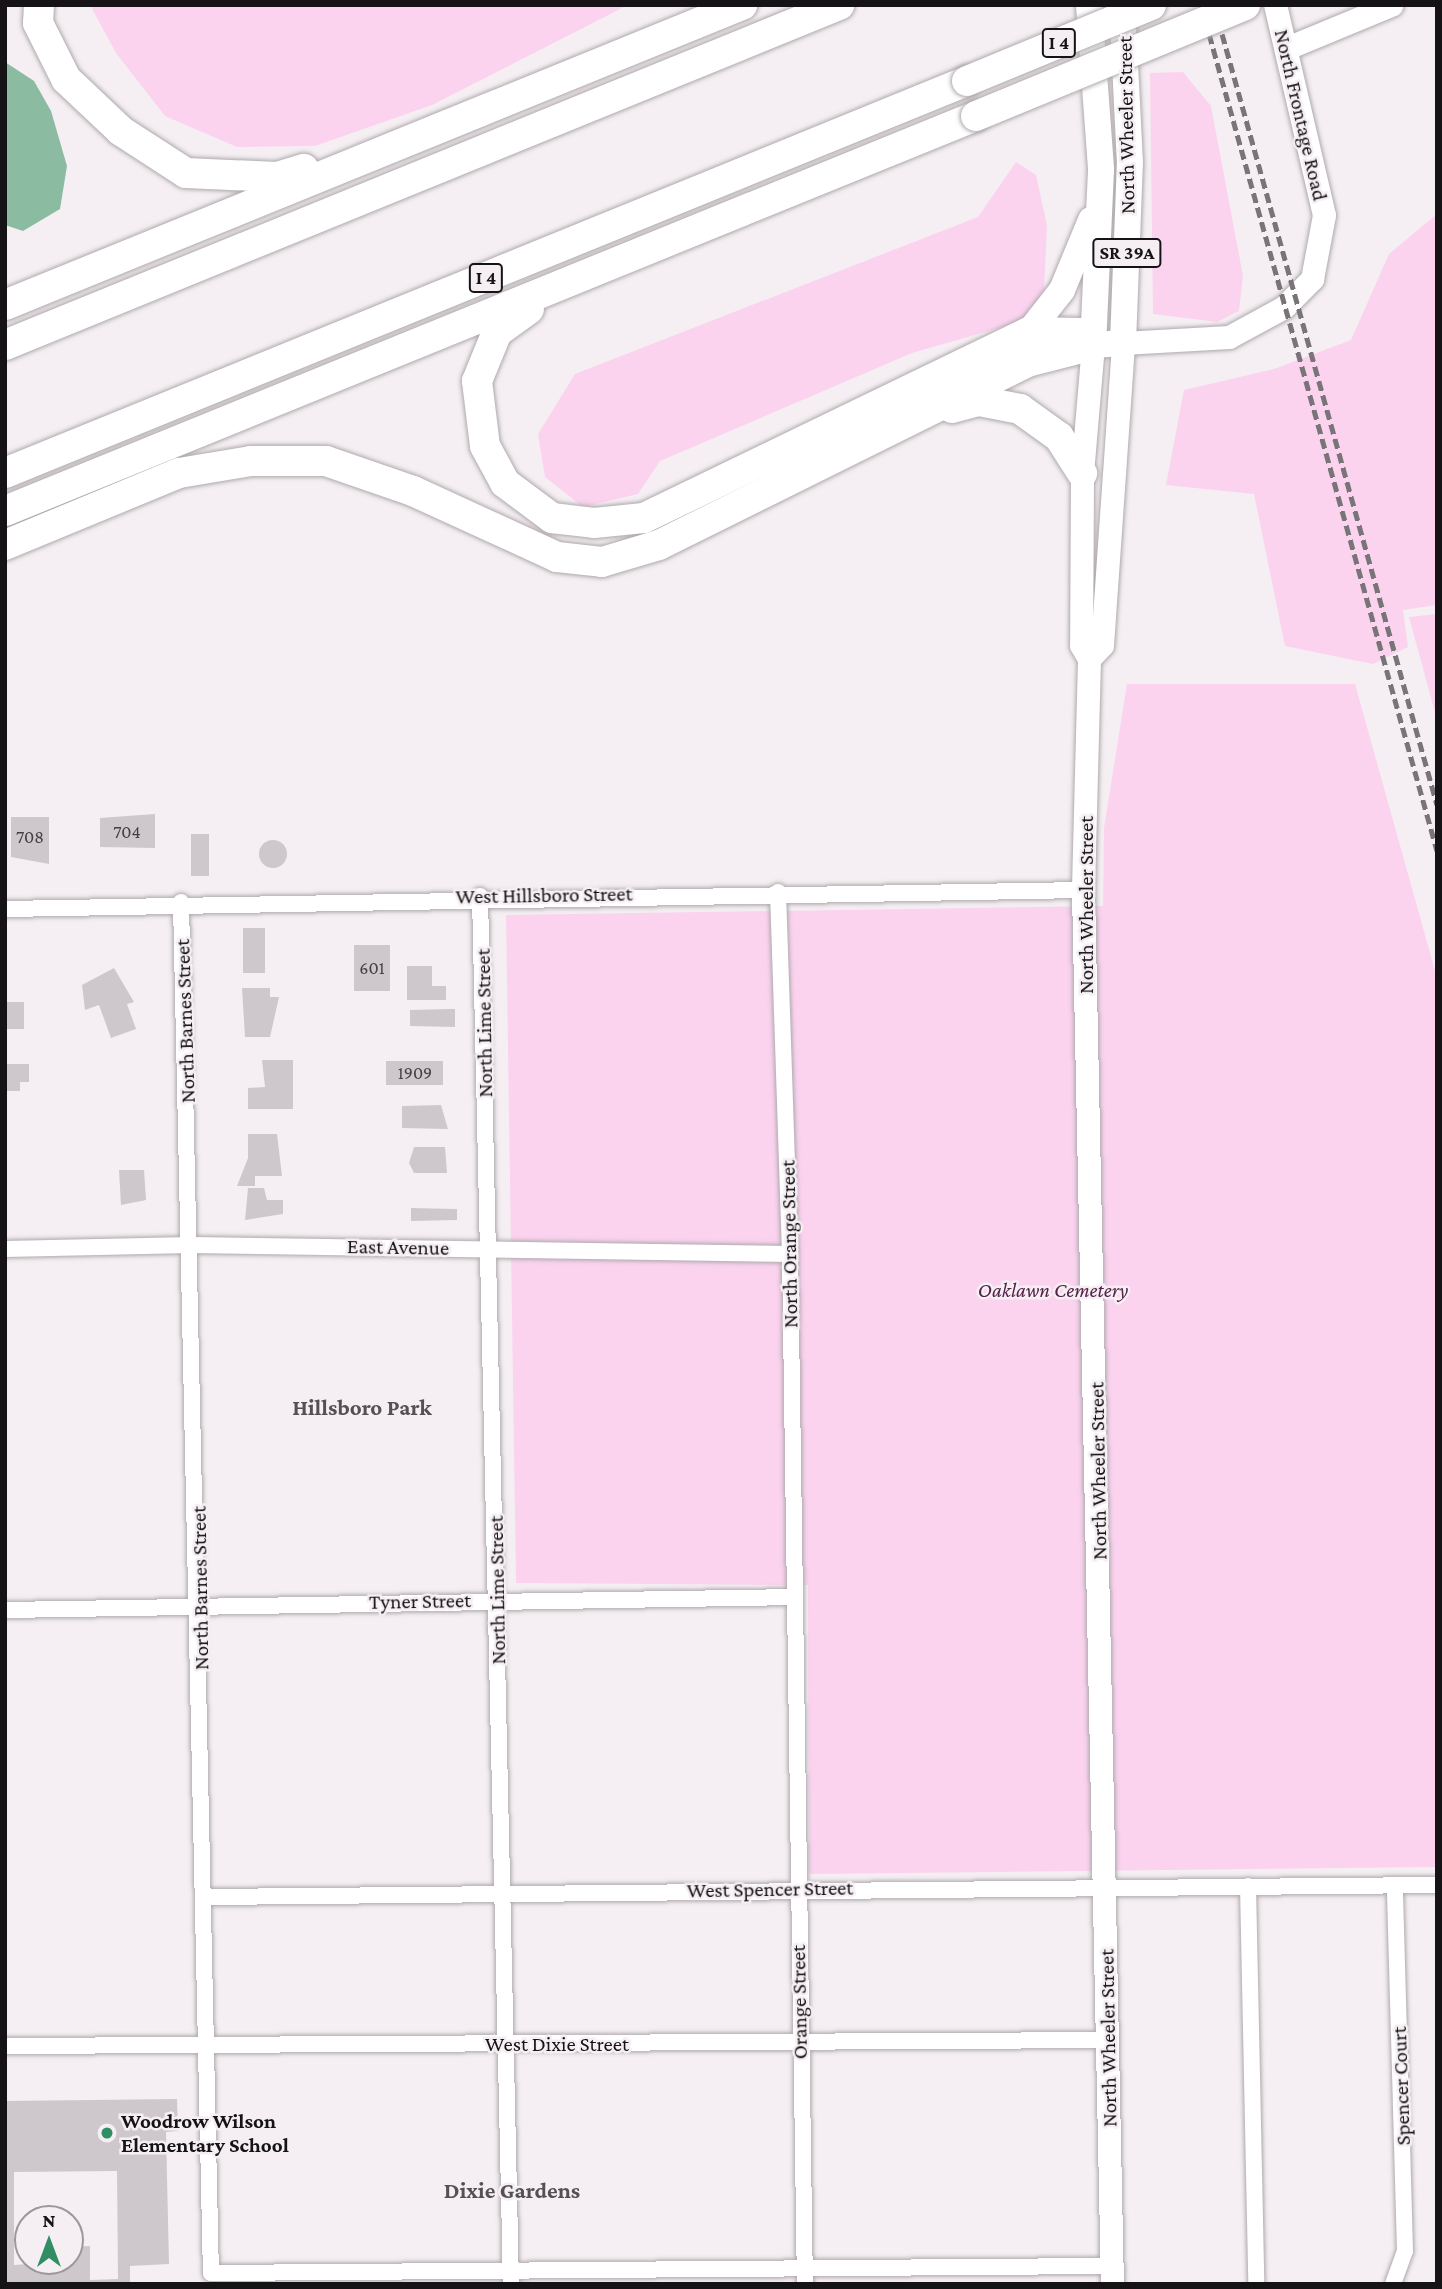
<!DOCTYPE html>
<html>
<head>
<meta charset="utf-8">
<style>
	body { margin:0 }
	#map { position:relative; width:1442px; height:2289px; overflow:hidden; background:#f5eff3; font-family:"Crimson Pro",serif }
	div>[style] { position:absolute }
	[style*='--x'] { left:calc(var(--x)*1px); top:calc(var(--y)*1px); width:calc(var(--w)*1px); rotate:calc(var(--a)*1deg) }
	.green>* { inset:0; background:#fbd3ef }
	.water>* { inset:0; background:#8bbba1 }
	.building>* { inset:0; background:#cec8cc; transform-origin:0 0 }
	.round { border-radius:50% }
	.roads { filter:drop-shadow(0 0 2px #afa9ad) drop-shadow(0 0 2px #afa9ad) }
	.street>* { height:16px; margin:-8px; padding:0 8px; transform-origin:8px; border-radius:8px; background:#fff }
	.secondary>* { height:23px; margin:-11.5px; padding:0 11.5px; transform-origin:11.5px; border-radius:11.5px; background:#fff }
	.primary>* { height:26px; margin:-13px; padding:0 13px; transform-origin:13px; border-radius:13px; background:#fff }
	.highway>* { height:30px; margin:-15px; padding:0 15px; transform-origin:15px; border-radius:15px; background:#fff }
	.rail>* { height:5px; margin-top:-2.5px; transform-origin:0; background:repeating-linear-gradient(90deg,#787477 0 10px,transparent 0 15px) }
	.bridges { filter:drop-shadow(0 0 2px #afa9ad) drop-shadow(0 0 2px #afa9ad) }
	.highway-bridge>* { height:30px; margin:-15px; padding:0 15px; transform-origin:15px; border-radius:15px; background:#fff }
	.dots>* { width:19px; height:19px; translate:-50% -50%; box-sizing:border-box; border:4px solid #f5eff3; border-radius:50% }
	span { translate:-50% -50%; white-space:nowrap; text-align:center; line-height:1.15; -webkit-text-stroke:5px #f5eff3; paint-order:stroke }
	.number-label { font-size:18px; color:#434043 }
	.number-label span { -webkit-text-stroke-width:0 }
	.shield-label span { padding:2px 5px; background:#f5eff3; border:2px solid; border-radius:5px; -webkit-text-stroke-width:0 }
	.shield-label { font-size:19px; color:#151315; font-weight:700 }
	.street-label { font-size:21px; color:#151315 }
	.park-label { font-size:21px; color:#542148; font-style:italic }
	.poi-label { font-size:21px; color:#151315; font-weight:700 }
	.left { translate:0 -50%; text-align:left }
	.neighbourhood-label { font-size:23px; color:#555053; font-weight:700 }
	.frame { position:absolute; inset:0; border:7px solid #151315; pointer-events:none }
	.north { position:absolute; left:14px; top:2205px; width:70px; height:70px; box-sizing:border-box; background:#f5eff3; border:2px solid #9b979a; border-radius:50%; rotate:0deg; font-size:19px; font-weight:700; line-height:28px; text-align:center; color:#151315 }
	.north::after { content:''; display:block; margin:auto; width:24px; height:32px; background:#308d64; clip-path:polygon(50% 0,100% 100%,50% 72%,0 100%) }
</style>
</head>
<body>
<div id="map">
	<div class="green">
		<i style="clip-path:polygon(90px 5px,628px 5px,432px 105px,315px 146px,237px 147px,165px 116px,116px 53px)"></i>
		<i style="clip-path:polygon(1183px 72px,1211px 106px,1243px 276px,1239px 311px,1217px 322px,1153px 314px,1150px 73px)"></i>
		<i style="clip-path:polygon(1016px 162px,1036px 175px,1047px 225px,1044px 292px,1020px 322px,912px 353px,660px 461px,638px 494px,583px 507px,545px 477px,538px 434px,575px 374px,978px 217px)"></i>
		<i style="clip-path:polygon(1437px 214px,1437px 605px,1403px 610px,1408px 647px,1373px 664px,1285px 646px,1254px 494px,1166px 485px,1184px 390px,1274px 369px,1351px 340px,1389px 254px)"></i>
		<i style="clip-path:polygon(1437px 614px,1437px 720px,1409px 617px)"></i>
		<i style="clip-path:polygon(1127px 684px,1355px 684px,1437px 978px,1437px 1867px,809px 1874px,808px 1585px,516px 1583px,506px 915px,1103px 906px,1104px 828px)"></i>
	</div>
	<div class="water">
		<i style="clip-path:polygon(5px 62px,34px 81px,51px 111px,67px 166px,60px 209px,23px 231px,5px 225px)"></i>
	</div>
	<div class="building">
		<i style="clip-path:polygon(155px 814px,155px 848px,100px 847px,100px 818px)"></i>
		<i style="clip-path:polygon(11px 817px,49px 817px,49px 864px,11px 857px)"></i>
		<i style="left:191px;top:834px;width:18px;height:42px"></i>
		<i class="round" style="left:259px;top:840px;width:28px;height:28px"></i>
		<i style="left:243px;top:928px;width:22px;height:45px"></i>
		<i style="left:390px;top:945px;width:46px;height:36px;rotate:90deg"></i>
		<i style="clip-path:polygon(407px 966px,432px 966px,432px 986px,446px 986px,446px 1000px,407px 1000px)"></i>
		<i style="clip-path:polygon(114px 968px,134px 1002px,127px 1004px,136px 1029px,111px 1038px,99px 1005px,85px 1010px,82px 985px)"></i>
		<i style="clip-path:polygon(242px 988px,270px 988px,270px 997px,279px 997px,270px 1037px,245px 1037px)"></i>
		<i style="left:5px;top:1002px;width:19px;height:27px"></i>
		<i style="clip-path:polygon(448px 1009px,455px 1009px,455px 1027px,410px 1026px,410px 1010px)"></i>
		<i style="clip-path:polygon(262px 1060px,293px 1060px,293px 1109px,248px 1109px,248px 1088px,265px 1087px)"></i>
		<i style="left:386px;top:1061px;width:57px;height:24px"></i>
		<i style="clip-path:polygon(5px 1064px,29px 1064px,29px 1082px,20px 1082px,20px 1091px,5px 1091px)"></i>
		<i style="clip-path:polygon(441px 1105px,448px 1129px,402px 1128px,402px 1106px)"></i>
		<i style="clip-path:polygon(248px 1134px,277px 1134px,282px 1176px,255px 1176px,255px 1186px,237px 1186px,248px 1158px)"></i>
		<i style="clip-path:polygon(414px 1147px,445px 1147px,447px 1173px,414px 1173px,409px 1163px)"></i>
		<i style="clip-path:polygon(119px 1170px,144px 1170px,146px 1200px,121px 1205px)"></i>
		<i style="clip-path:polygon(248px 1188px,264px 1188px,267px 1200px,283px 1200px,283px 1214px,245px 1220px)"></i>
		<i style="clip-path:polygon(411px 1208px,457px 1209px,457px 1220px,411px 1221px)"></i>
		<i style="clip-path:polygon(evenodd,177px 2099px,178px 2131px,166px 2132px,169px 2264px,130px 2266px,130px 2284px,5px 2284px,5px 2101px,177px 2099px,117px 2171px,118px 2279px,90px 2280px,90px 2246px,70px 2247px,70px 2261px,14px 2265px,14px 2172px,117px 2171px)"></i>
	</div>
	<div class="roads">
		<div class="street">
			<i style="--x:778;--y:892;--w:362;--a:88.1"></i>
			<i style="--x:790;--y:1254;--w:1030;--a:89.17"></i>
			<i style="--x:480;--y:896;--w:1388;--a:88.72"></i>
			<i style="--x:181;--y:902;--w:1371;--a:88.75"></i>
			<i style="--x:211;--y:2273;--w:901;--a:-0.45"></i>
			<i style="--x:5;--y:909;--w:1078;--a:-1.01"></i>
			<i style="--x:5;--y:1249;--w:186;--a:-1.2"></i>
			<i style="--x:191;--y:1245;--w:599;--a:0.86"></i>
			<i style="--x:5;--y:1610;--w:789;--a:-0.94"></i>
			<i style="--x:1248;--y:1886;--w:398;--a:88.8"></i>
			<i style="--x:207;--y:1897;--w:1230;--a:-0.56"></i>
			<i style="--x:5;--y:2046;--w:1103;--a:-0.31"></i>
			<i style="--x:1393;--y:2284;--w:35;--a:-70"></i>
			<i style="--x:1405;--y:2251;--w:366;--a:-91.6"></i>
		</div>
		<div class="secondary">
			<i style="--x:1287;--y:48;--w:113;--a:-22.5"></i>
			<i style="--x:1093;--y:345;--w:128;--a:94.9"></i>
			<i style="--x:1082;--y:473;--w:172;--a:90.3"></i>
			<i style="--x:1081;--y:645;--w:16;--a:60"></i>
			<i style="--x:1089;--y:659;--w:231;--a:91.5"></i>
			<i style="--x:1083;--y:890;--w:1394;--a:88.81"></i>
			<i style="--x:1089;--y:659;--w:19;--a:-47"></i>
			<i style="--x:1102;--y:645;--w:303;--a:-86"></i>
			<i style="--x:1123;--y:343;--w:106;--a:-3.2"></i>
			<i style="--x:1229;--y:337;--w:63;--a:-28.6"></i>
			<i style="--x:1284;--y:307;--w:40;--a:-45"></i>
			<i style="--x:1312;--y:279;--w:65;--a:-79.4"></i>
			<i style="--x:1324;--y:215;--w:216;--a:-103.1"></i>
		</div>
		<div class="primary">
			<i style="--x:1089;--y:5;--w:165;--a:85.8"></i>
			<i style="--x:1101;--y:170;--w:175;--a:92.6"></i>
			<i style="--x:1093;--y:345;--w:30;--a:-4"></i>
			<i style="--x:1123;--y:343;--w:180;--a:-87.8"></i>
			<i style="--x:1130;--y:163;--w:158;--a:-92.9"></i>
			<i style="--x:1029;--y:332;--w:53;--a:-51.8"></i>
			<i style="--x:1062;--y:290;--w:76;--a:-67.5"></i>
		</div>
		<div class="highway">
			<i style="--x:39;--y:5;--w:18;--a:93"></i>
			<i style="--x:38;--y:23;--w:63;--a:63.4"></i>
			<i style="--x:66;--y:79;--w:76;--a:43.4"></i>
			<i style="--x:121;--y:131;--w:77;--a:32.9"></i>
			<i style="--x:186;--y:173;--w:91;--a:2.5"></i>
			<i style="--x:277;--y:177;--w:28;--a:-17"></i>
			<i style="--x:5;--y:305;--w:796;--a:-22.15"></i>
			<i style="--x:529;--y:309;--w:39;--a:144"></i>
			<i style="--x:497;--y:332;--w:53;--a:112.2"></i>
			<i style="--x:477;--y:381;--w:65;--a:83"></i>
			<i style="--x:485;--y:446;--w:42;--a:61.6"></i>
			<i style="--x:505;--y:483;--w:59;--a:36.7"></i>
			<i style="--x:552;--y:518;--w:42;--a:6.8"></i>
			<i style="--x:594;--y:523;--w:50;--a:-5.7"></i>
			<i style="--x:644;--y:518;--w:428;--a:-25.8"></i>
			<i style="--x:1029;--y:332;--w:52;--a:1.1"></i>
			<i style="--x:1081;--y:333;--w:17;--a:45"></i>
			<i style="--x:5;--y:345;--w:901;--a:-22.18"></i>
			<i style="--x:952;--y:408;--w:28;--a:-15"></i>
			<i style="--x:979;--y:401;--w:42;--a:11"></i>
			<i style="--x:1020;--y:409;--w:48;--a:35.7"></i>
			<i style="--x:1059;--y:437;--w:43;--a:57.4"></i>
			<i style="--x:5;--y:473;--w:1039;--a:-22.17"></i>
			<i style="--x:5;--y:511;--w:1048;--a:-22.14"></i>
			<i style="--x:5;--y:545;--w:188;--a:-22.5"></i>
			<i style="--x:179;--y:473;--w:73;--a:-9.5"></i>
			<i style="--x:251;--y:461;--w:75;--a:0"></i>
			<i style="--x:326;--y:461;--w:92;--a:19"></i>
			<i style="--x:413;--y:491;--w:158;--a:24.6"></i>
			<i style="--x:557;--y:557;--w:45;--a:6.3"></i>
			<i style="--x:602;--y:562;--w:59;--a:-16.6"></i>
			<i style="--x:659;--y:545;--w:411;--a:-26.4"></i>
			<i style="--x:1027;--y:362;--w:68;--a:-14.4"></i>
		</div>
	</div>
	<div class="rail">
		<i style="--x:1201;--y:5;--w:878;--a:74.41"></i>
		<i style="--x:1214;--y:5;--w:830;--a:74.42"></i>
	</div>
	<div class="bridges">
		<div class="highway-bridge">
			<i style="--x:967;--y:81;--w:199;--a:-22.4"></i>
			<i style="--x:976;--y:116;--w:291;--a:-22.4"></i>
		</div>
	</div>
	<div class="dots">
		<i style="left:107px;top:2133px;background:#308d64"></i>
	</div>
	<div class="number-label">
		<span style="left:127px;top:832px">704</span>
		<span style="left:30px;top:837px">708</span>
		<span style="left:372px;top:968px">601</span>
		<span style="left:415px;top:1073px">1909</span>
	</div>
	<div class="shield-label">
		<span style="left:1059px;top:43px">I 4</span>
		<span style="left:1127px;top:253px">SR 39A</span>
		<span style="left:486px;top:278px">I 4</span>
	</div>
	<div class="street-label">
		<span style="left:1301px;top:115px;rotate:77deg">North Frontage Road</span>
		<span style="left:1126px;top:125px;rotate:-91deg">North Wheeler Street</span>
		<span style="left:544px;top:895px;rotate:-1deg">West Hillsboro Street</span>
		<span style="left:1086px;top:905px;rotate:-90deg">North Wheeler Street</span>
		<span style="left:185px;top:1021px;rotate:-92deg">North Barnes Street</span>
		<span style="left:484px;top:1023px;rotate:-91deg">North Lime Street</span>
		<span style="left:789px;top:1244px;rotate:-91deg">North Orange Street</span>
		<span style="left:398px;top:1247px;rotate:1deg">East Avenue</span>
		<span style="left:1098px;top:1471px;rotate:-91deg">North Wheeler Street</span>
		<span style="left:200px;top:1588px;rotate:-91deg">North Barnes Street</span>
		<span style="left:497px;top:1590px;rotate:-91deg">North Lime Street</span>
		<span style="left:420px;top:1601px;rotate:-1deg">Tyner Street</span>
		<span style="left:770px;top:1889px;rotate:-1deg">West Spencer Street</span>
		<span style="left:799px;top:2002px;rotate:-91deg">Orange Street</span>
		<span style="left:1108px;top:2038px;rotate:-91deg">North Wheeler Street</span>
		<span style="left:557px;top:2044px">West Dixie Street</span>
		<span style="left:1401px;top:2086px;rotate:-92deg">Spencer Court</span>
	</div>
	<div class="park-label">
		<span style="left:1053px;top:1290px">Oaklawn Cemetery</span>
	</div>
	<div class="poi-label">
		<span class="left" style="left:121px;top:2133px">Woodrow Wilson<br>Elementary School</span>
	</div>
	<div class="neighbourhood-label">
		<span style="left:362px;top:1407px">Hillsboro Park</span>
		<span style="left:512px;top:2190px">Dixie Gardens</span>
	</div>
	<div class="frame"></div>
	<div class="north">N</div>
</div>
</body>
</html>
